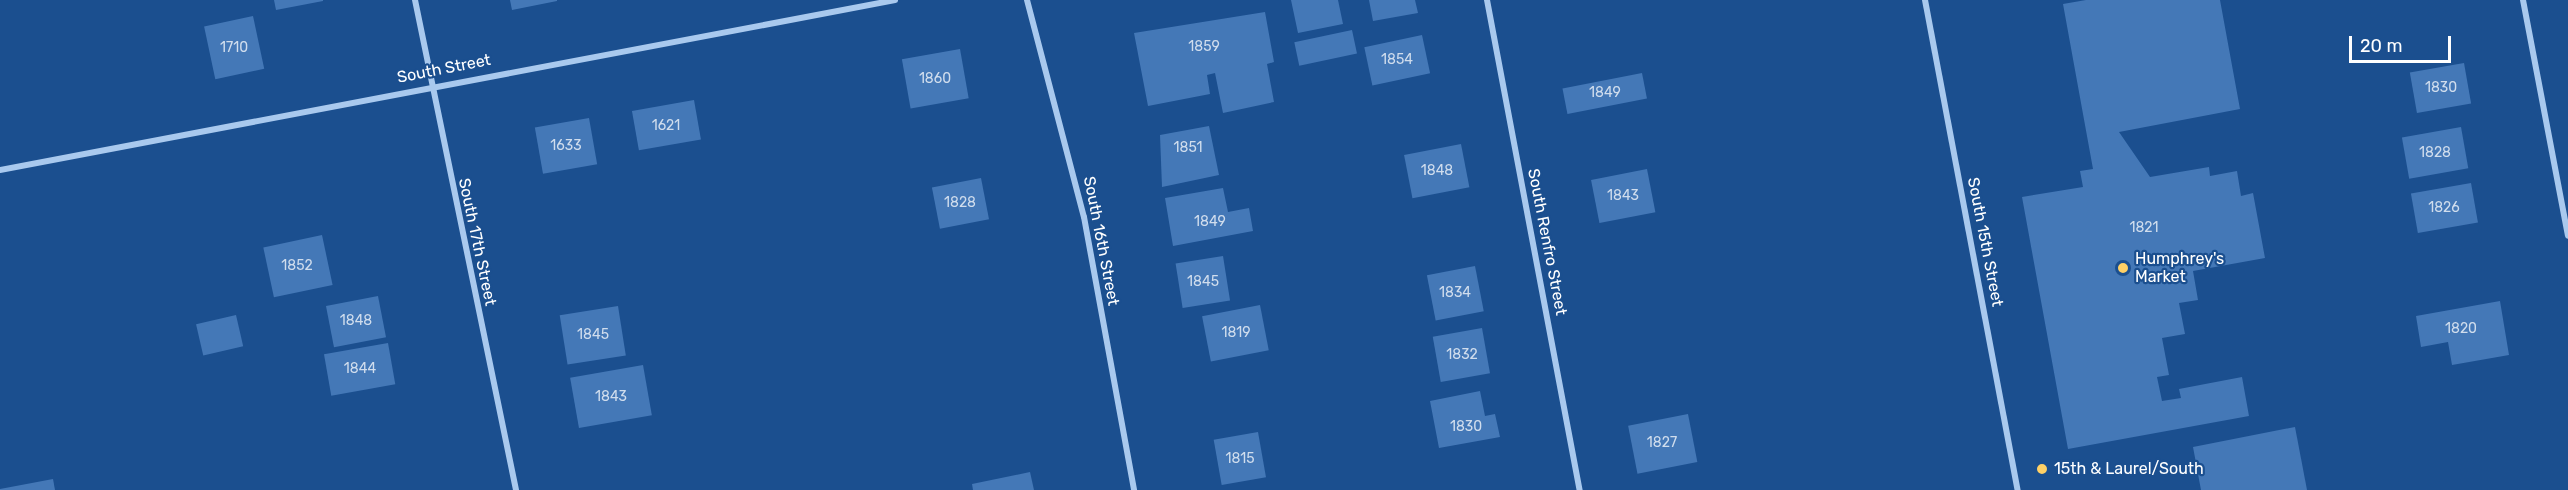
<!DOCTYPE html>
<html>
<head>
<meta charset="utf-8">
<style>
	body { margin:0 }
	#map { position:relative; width:2568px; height:490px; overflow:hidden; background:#1b4f8f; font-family:Rubik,sans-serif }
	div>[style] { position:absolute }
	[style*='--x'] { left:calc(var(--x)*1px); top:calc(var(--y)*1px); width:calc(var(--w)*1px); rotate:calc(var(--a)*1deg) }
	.building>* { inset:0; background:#4478b7; transform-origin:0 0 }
	.street>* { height:6px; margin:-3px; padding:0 3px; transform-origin:3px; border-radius:3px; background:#a9c9ee }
	.dots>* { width:16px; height:16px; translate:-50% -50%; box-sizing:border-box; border:3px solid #1b4f8f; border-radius:50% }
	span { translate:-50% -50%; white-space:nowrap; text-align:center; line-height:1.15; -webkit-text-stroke:4.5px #1b4f8f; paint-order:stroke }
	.number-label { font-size:14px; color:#d0dded }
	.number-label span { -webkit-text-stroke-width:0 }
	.street-label { font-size:16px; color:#fff }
	.poi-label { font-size:16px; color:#fff }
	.left { translate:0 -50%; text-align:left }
	.scale { position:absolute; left:2349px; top:36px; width:102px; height:27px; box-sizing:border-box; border:3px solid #fff; border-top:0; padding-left:8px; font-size:18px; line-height:21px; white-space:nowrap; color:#fff; -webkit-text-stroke:4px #1b4f8f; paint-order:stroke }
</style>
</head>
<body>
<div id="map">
	<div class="building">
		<i style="clip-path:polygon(274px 0,323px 0,323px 1px,276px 10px)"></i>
		<i style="clip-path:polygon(510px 0,557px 0,557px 1px,512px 10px)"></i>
		<i style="clip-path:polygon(1291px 0,1338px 0,1343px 24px,1298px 33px)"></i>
		<i style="clip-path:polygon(1369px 0,1415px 0,1418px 13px,1373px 21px)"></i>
		<i style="clip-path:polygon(2086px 0,2220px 0,2240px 109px,2119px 132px,2150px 177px,2209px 167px,2210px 176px,2237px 171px,2241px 196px,2253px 193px,2265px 258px,2193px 271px,2198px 300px,2179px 303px,2185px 334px,2162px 338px,2169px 375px,2157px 377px,2162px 401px,2181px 398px,2179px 389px,2242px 377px,2249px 416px,2068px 449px,2022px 197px,2083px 187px,2080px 171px,2093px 169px,2063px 4px)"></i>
		<i style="clip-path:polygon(1265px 12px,1274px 62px,1267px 64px,1274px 102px,1223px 113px,1215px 73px,1207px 75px,1210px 94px,1148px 106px,1134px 33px)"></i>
		<i style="left:253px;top:16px;width:54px;height:50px;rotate:78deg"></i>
		<i style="left:1352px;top:30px;width:24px;height:59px;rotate:78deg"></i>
		<i style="left:1422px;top:35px;width:39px;height:59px;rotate:78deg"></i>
		<i style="left:960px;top:49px;width:50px;height:59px;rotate:80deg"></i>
		<i style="left:2464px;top:63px;width:41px;height:55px;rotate:80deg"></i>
		<i style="left:1642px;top:73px;width:26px;height:81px;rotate:79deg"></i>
		<i style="left:694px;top:100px;width:40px;height:63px;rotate:80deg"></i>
		<i style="left:589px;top:118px;width:47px;height:55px;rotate:80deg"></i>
		<i style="clip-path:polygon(1209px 126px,1219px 175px,1162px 187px,1160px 135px)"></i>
		<i style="left:2461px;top:127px;width:42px;height:60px;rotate:80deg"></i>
		<i style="left:1461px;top:144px;width:44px;height:58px;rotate:79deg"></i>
		<i style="left:1647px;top:169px;width:44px;height:57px;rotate:79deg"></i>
		<i style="left:981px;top:178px;width:42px;height:50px;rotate:79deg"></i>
		<i style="left:2471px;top:183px;width:40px;height:61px;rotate:80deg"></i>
		<i style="clip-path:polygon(1223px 188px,1228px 212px,1249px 208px,1253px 231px,1173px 246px,1165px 198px)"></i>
		<i style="left:322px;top:235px;width:51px;height:60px;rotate:78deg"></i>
		<i style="left:1223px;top:256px;width:45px;height:48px;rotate:81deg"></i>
		<i style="left:1475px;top:266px;width:46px;height:49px;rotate:79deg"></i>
		<i style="left:378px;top:296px;width:42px;height:53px;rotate:79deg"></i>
		<i style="clip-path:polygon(2500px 301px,2509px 355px,2452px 365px,2448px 342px,2421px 347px,2416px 316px)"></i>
		<i style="left:1260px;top:305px;width:46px;height:59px;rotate:79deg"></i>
		<i style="left:618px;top:306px;width:50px;height:59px;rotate:81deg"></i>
		<i style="left:236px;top:315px;width:32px;height:41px;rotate:77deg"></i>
		<i style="left:1482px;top:328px;width:46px;height:50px;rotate:80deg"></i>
		<i style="left:388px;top:343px;width:42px;height:65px;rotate:80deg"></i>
		<i style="left:643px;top:365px;width:51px;height:74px;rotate:80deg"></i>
		<i style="clip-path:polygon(1480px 391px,1485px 416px,1495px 414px,1500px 437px,1439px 448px,1430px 401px)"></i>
		<i style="left:1688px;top:414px;width:49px;height:61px;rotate:79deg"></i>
		<i style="clip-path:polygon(2295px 427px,2307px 490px,2201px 490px,2193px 447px)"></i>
		<i style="left:1258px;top:432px;width:46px;height:45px;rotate:80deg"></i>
		<i style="clip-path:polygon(1030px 472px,1034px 490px,973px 490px,972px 484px)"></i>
		<i style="clip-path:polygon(53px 479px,55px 490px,0 490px,0 489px)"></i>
	</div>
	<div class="street">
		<i style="--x:415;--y:0;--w:500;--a:78.35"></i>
		<i style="--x:1027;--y:0;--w:224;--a:75.3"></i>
		<i style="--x:1084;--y:217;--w:278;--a:79.6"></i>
		<i style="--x:1487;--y:0;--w:499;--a:79.3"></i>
		<i style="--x:1925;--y:0;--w:499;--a:79.3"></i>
		<i style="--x:2523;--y:0;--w:240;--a:79.2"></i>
		<i style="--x:0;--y:170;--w:911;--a:-10.75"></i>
	</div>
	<div class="dots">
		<i style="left:2123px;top:268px;background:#ffd166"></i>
		<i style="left:2042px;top:469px;background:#ffd166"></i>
	</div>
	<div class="number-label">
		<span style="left:1204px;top:47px">1859</span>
		<span style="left:234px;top:48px">1710</span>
		<span style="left:1397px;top:60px">1854</span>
		<span style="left:935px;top:79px">1860</span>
		<span style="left:2441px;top:88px">1830</span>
		<span style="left:1605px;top:93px">1849</span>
		<span style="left:666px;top:126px">1621</span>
		<span style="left:566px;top:146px">1633</span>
		<span style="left:1188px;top:148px">1851</span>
		<span style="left:2435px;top:153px">1828</span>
		<span style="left:1437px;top:171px">1848</span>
		<span style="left:1623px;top:196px">1843</span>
		<span style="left:960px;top:203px">1828</span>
		<span style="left:2444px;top:208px">1826</span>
		<span style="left:1210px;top:222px">1849</span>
		<span style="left:2144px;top:228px">1821</span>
		<span style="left:297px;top:266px">1852</span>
		<span style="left:1203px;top:282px">1845</span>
		<span style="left:1455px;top:293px">1834</span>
		<span style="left:356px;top:321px">1848</span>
		<span style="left:2461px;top:329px">1820</span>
		<span style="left:1236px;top:333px">1819</span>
		<span style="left:593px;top:335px">1845</span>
		<span style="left:1462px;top:355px">1832</span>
		<span style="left:360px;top:369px">1844</span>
		<span style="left:611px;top:397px">1843</span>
		<span style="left:1466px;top:427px">1830</span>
		<span style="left:1662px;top:443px">1827</span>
		<span style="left:1240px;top:459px">1815</span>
	</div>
	<div class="street-label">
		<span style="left:444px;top:69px;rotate:-11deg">South Street</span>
		<span style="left:1101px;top:241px;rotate:79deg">South 16th Street</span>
		<span style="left:477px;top:242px;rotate:78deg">South 17th Street</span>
		<span style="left:1547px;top:242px;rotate:79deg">South Renfro Street</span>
		<span style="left:1985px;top:242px;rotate:79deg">South 15th Street</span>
	</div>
	<div class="poi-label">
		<span class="left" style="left:2135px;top:268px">Humphrey's<br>Market</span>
		<span class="left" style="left:2054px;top:469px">15th &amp; Laurel/South</span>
	</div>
	<div class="scale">20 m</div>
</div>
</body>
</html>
